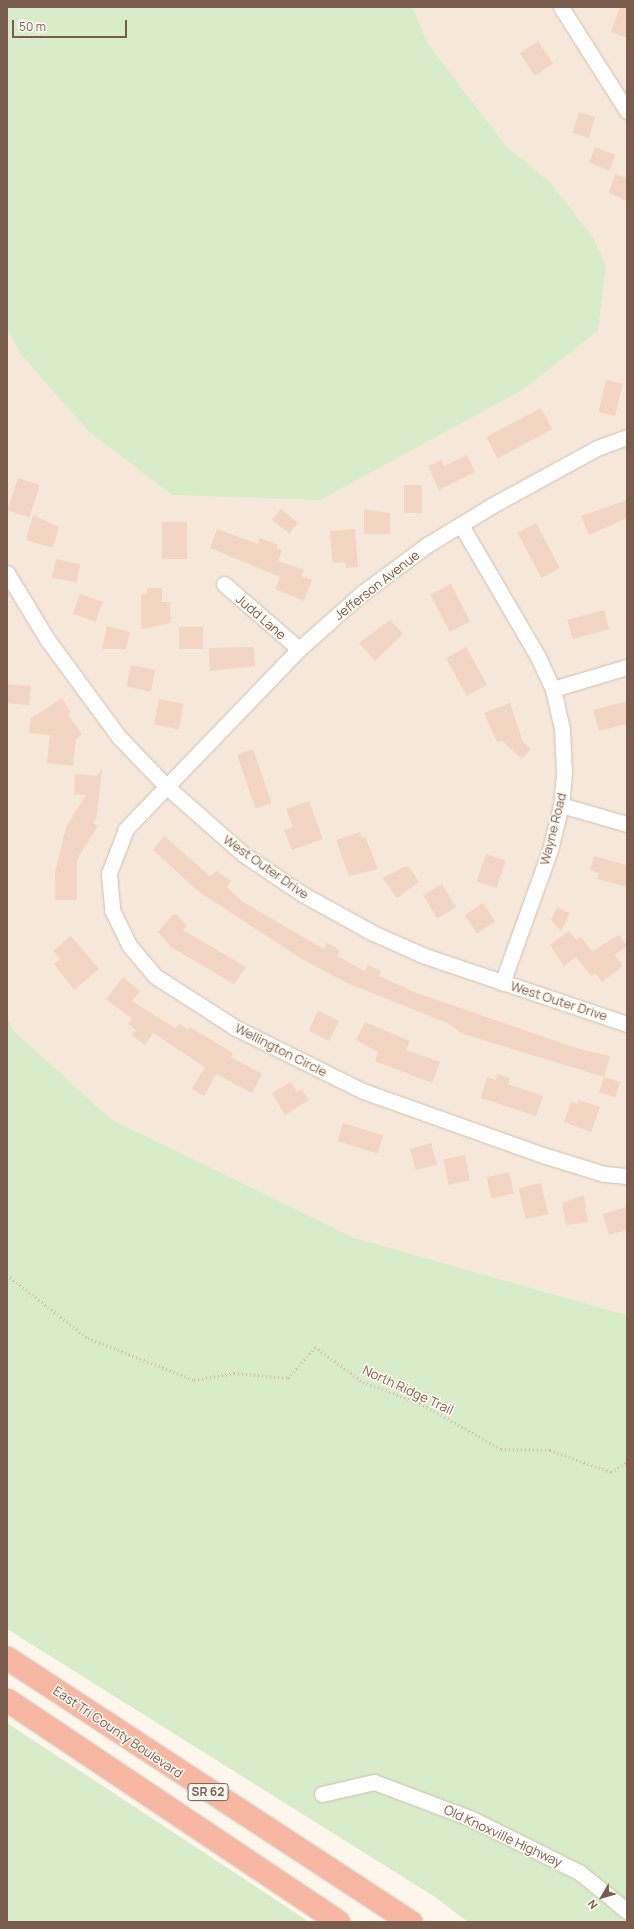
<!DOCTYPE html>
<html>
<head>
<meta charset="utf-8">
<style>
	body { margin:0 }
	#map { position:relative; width:634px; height:1929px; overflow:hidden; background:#fdf6ec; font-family:Manrope,sans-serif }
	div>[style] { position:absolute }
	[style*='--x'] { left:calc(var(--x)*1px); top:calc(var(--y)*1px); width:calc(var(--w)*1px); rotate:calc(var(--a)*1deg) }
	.residential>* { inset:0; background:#f5e8da }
	.green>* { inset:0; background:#d8ecc9 }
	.building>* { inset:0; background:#f3d5c3; transform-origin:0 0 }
	.path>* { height:2.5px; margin-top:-1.25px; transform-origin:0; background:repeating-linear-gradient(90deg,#d9b8a5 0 1px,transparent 0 4px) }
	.roads { filter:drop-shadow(0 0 1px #d1beb0) drop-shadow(0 0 1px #d1beb0) }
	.minor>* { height:15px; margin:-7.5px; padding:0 7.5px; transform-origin:7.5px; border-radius:7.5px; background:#fff }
	.highway>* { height:22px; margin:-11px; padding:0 11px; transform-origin:11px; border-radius:11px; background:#f7b7a3 }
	span { translate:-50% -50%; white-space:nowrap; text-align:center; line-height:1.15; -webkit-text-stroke:3px #fffaf3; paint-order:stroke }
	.shield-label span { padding:1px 3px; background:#fffaf3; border:1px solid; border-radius:3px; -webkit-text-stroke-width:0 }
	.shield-label { font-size:12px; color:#7a5c4d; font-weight:700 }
	.street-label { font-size:13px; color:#7a5c4d }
	.frame { position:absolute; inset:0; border:8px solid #7a5c4d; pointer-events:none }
	.north { position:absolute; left:582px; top:1877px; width:40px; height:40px; -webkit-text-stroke:3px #fffaf3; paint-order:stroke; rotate:232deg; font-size:11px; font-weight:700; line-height:16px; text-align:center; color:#7a5c4d }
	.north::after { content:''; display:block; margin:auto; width:14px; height:18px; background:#7a5c4d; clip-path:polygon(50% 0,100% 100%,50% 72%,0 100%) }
	.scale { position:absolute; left:12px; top:20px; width:115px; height:18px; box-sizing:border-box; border:2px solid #7a5c4d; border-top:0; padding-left:5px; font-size:12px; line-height:14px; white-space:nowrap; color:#7a5c4d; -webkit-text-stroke:3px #fffaf3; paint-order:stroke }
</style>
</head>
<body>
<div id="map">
	<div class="residential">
		<i style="clip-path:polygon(413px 7px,627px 7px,627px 1315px,355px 1238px,111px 1119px,14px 1031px,7px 1017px,7px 329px,20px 353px,550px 182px,506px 146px,427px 42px)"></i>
	</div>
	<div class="green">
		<i style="clip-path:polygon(7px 7px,413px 7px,427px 42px,506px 146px,550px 182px,594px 239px,606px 266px,598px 331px,522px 390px,320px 500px,172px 495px,87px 430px,20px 353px,7px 329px)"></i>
		<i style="clip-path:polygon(7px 1017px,14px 1031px,111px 1119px,355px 1238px,627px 1315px,627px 1922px,468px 1922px,435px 1897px,7px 1629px)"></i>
		<i style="clip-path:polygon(7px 1723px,296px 1913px,309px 1922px,7px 1922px)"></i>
	</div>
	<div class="building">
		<i style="clip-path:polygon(620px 7px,627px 7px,627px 38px,611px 32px)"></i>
		<i style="left:538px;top:41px;width:27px;height:22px;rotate:56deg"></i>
		<i style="left:579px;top:112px;width:17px;height:22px;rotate:17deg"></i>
		<i style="left:595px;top:147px;width:22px;height:17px;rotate:21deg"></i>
		<i style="clip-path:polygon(615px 174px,627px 178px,627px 201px,609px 193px)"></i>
		<i style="left:606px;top:380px;width:17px;height:33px;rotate:13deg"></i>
		<i style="left:541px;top:408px;width:24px;height:62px;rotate:62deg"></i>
		<i style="clip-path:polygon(467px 455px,475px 472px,439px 490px,428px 466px,441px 460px,444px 466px)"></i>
		<i style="left:18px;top:478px;width:23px;height:34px;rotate:18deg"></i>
		<i style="left:404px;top:485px;width:18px;height:28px"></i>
		<i style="clip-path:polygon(627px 500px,627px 518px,589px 535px,581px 516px)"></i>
		<i style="left:281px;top:509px;width:22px;height:14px;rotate:39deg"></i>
		<i style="clip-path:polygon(364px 509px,390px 513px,390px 534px,364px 534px)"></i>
		<i style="clip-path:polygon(33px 515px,59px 527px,53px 548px,26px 540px)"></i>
		<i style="left:162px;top:522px;width:25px;height:37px"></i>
		<i style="left:536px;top:523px;width:51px;height:21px;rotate:62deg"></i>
		<i style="clip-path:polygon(217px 529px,258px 544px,260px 538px,278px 545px,276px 548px,282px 550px,278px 561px,304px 570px,301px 576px,312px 580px,304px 601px,275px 589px,280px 577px,210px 548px)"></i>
		<i style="clip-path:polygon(355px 529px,358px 567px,346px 568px,345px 562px,334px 563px,332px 559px,330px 531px)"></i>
		<i style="left:56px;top:559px;width:25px;height:19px;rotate:12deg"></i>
		<i style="left:451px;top:584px;width:42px;height:23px;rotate:63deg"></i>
		<i style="clip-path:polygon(147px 588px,162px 588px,162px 602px,170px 602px,171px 623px,141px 629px,141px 594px,147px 594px)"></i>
		<i style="left:80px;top:594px;width:24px;height:21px;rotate:19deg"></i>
		<i style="left:604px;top:610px;width:20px;height:38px;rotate:75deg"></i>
		<i style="clip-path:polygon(390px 620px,403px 634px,375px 661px,359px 643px)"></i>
		<i style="clip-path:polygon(107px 626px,130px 632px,126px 649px,102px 649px)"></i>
		<i style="left:179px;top:627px;width:24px;height:22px"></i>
		<i style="clip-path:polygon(254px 647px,255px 666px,210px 671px,209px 648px)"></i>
		<i style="left:466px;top:647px;width:43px;height:23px;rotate:61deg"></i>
		<i style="left:131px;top:665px;width:25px;height:22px;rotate:12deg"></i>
		<i style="left:7px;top:684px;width:24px;height:19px;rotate:5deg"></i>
		<i style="clip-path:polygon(62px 698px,71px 713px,68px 715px,82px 734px,76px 739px,73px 766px,47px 763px,50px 735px,29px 733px,30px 719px)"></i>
		<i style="left:159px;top:699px;width:25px;height:26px;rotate:11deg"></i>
		<i style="clip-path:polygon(627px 701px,627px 724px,599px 731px,593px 710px)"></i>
		<i style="clip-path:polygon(510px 703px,523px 742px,531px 749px,522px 759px,502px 741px,497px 742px,484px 713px)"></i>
		<i style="left:253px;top:749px;width:57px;height:17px;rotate:71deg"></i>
		<i style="clip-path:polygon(102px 769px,97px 816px,93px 823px,98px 826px,77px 859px,77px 900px,55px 900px,55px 873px,66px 827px,86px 795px,74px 794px,75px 774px,97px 776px)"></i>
		<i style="clip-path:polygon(309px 801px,323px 839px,292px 850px,284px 830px,293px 827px,286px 809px)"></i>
		<i style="clip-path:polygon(360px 832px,362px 838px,365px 836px,378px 869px,349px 876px,336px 840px)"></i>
		<i style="clip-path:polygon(164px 836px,210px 876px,217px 871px,231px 881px,227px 887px,243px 902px,305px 938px,324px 949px,327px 943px,340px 950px,337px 956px,365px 971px,368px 965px,381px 971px,379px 976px,414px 992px,579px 1049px,610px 1056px,604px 1077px,463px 1034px,447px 1023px,347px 983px,302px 959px,199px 892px,153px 850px)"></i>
		<i style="left:486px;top:854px;width:21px;height:29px;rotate:19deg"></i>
		<i style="clip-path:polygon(594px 856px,627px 865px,627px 887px,597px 879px,599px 873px,590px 870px)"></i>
		<i style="clip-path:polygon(404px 867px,409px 867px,419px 882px,397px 898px,383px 878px)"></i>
		<i style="left:442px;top:884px;width:27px;height:22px;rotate:59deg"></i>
		<i style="left:483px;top:903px;width:22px;height:22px;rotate:56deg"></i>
		<i style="clip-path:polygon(557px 907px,570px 913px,561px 931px,551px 920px)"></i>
		<i style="clip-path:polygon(176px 914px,187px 926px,183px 930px,246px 967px,234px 984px,171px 947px,158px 932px,172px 915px)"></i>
		<i style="clip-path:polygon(569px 931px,576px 940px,581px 937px,592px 951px,619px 935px,627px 946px,615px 955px,623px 966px,602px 982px,595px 973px,591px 976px,576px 957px,564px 966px,550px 945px)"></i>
		<i style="clip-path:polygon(71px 936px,99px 969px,74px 990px,54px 964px,60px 959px,53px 951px)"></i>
		<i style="clip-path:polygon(123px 977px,140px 991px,132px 1001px,175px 1028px,180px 1024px,188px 1030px,190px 1027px,233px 1053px,231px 1057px,262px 1074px,252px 1093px,216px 1074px,204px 1096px,192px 1089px,205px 1067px,153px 1033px,145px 1045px,131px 1035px,136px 1030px,128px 1024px,132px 1019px,106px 999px)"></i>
		<i style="left:318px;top:1011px;width:23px;height:22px;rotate:25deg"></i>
		<i style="clip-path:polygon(365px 1022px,410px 1041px,406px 1050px,440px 1062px,432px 1083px,375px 1061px,378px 1052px,356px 1040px)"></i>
		<i style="clip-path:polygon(497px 1074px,510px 1078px,508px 1084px,543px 1096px,536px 1116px,481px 1098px,487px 1077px,496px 1080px)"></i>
		<i style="left:604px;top:1077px;width:17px;height:16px;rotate:17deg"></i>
		<i style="clip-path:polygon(291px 1082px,297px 1092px,302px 1089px,309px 1100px,285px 1115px,272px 1093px)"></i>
		<i style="clip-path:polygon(579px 1100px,600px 1107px,591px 1132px,564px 1122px,571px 1102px,577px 1104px)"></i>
		<i style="left:343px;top:1123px;width:42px;height:19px;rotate:17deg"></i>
		<i style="left:431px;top:1143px;width:22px;height:22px;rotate:74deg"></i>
		<i style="left:465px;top:1155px;width:26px;height:22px;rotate:79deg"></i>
		<i style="left:509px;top:1172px;width:22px;height:23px;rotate:77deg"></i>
		<i style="left:541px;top:1183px;width:32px;height:23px;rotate:77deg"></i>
		<i style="clip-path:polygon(584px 1195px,588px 1222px,566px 1225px,562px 1203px)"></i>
		<i style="clip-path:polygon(627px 1207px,627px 1230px,609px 1235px,603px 1214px)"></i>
	</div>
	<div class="path">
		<i style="--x:7;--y:1275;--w:103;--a:37.9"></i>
		<i style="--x:88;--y:1338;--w:114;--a:21.6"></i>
		<i style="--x:194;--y:1380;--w:41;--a:-9.9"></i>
		<i style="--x:234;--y:1373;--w:54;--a:5.3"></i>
		<i style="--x:288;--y:1378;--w:41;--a:-48.9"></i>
		<i style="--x:315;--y:1347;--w:59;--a:36.1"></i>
		<i style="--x:363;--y:1382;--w:61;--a:20.2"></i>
		<i style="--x:420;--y:1403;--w:93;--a:29.6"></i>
		<i style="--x:501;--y:1449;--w:49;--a:1.2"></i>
		<i style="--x:550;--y:1450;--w:65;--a:19.8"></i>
		<i style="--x:611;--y:1472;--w:19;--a:-32"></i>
	</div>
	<div class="roads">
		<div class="minor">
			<i style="--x:561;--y:7;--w:123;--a:57.6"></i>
			<i style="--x:627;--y:437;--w:32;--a:160"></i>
			<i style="--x:597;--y:448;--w:119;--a:151.3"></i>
			<i style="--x:493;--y:505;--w:77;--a:148.8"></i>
			<i style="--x:427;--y:545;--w:82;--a:143.4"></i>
			<i style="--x:361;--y:594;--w:83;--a:138.4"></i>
			<i style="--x:299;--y:649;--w:250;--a:133.9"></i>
			<i style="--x:126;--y:829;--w:47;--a:111.1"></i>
			<i style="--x:109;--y:873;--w:37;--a:85"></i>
			<i style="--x:112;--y:910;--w:39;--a:64"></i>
			<i style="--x:129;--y:945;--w:40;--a:50"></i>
			<i style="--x:155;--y:976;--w:94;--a:32.8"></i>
			<i style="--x:234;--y:1027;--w:144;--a:26.4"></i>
			<i style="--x:363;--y:1091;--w:194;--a:19.6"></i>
			<i style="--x:546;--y:1156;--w:61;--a:17.2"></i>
			<i style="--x:604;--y:1174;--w:23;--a:5"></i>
			<i style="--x:461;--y:525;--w:153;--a:59.7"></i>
			<i style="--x:538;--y:657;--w:35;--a:65"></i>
			<i style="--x:553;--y:689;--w:41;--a:77.3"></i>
			<i style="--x:562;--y:729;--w:44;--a:87.4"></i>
			<i style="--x:564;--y:773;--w:32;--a:95"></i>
			<i style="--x:561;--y:805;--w:46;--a:103.7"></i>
			<i style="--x:550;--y:850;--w:141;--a:109.8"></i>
			<i style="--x:7;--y:573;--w:77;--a:58.8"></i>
			<i style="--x:47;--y:639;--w:122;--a:53.7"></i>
			<i style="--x:119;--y:737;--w:68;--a:46.2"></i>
			<i style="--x:166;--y:786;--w:103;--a:41.4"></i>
			<i style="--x:243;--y:854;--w:73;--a:33.9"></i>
			<i style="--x:304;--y:895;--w:79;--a:28.8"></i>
			<i style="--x:373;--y:933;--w:57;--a:23.9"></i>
			<i style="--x:425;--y:956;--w:213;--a:18.6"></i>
			<i style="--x:224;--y:584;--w:99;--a:40.9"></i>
			<i style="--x:553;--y:689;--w:77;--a:-16.6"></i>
			<i style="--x:561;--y:805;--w:69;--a:16.1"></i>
			<i style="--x:322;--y:1794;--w:53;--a:-13"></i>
			<i style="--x:374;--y:1782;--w:103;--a:20.6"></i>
			<i style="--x:470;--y:1818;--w:122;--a:26.4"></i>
			<i style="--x:579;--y:1872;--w:62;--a:39.1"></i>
		</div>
		<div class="highway">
			<i style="--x:7;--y:1658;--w:483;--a:33.2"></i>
			<i style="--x:7;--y:1700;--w:399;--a:33.8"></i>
		</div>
	</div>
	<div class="shield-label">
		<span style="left:208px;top:1792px">SR 62</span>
	</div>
	<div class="street-label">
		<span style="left:377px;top:585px;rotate:-38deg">Jefferson Avenue</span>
		<span style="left:261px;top:617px;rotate:41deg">Judd Lane</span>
		<span style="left:553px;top:829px;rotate:-76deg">Wayne Road</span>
		<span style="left:266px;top:867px;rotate:35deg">West Outer Drive</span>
		<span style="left:559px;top:1001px;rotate:18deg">West Outer Drive</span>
		<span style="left:281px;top:1050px;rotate:27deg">Wellington Circle</span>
		<span style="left:408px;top:1390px;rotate:25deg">North Ridge Trail</span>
		<span style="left:118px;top:1732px;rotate:34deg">East Tri County Boulevard</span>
		<span style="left:503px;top:1836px;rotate:25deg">Old Knoxville Highway</span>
	</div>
	<div class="frame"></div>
	<div class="north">N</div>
	<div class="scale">50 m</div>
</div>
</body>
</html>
